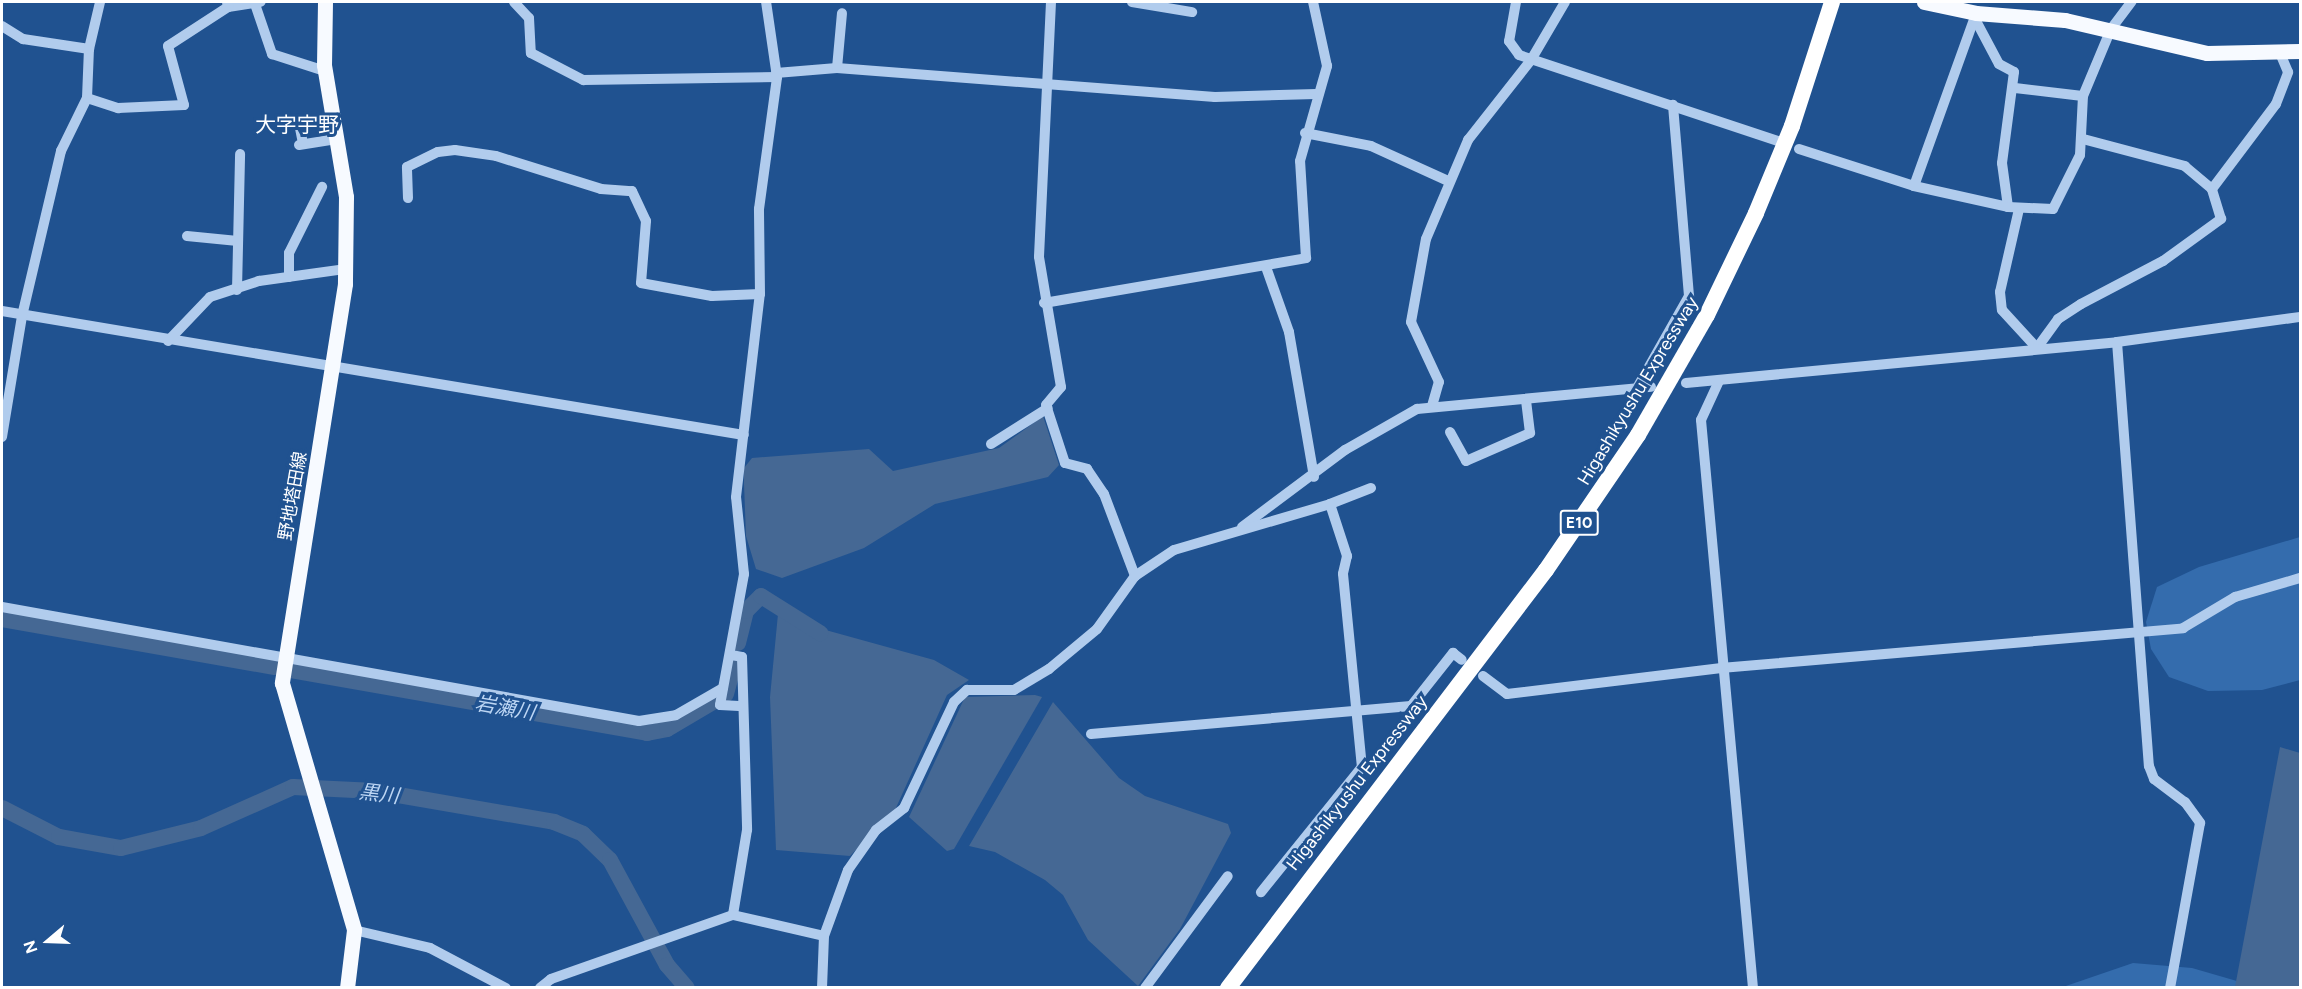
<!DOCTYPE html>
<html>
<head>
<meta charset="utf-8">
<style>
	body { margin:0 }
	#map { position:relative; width:2302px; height:989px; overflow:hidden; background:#205290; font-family:Figtree,"Noto Sans JP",sans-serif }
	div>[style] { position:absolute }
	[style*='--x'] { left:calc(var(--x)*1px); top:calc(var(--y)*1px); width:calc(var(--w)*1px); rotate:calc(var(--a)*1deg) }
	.green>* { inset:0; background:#346cad }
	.water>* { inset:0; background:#456894 }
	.river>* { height:16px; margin:-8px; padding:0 8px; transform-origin:8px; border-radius:8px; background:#456894 }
	.minor>* { height:10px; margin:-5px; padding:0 5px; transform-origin:5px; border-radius:5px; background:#b1cced }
	.major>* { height:15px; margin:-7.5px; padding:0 7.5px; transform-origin:7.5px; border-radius:7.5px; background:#f7faff }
	.highway>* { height:16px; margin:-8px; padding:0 8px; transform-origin:8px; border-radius:8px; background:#fff }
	span { translate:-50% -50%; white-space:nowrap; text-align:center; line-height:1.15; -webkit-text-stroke:6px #205290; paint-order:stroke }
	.shield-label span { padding:2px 4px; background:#205290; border:2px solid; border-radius:4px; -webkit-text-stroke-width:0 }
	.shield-label { font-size:16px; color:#fff; font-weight:700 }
	.street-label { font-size:18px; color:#fff }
	.water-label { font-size:20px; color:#bdd6f4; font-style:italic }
	.quarter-label { font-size:21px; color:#fff }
	.frame { position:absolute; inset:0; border:3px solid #fff; pointer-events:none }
	.north { position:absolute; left:18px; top:911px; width:60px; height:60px; -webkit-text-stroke:4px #205290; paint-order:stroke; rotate:251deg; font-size:16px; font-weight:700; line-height:24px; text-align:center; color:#fff }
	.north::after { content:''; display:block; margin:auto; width:21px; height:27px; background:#fff; clip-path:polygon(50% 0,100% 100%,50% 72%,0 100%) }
</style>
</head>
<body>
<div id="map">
	<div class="green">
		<i style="clip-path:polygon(2300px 537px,2300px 680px,2262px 690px,2208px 691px,2169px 677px,2151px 649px,2146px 622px,2157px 587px,2199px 567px)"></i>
		<i style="clip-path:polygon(2133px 963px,2192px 968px,2261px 988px,2060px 988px)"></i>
	</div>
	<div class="water">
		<i style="clip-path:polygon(1043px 416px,1059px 465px,1048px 477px,935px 504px,864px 548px,782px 578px,756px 569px,746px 536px,744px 484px,744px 468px,752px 458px,869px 449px,893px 471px,999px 448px)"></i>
		<i style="clip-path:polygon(778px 614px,816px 636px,822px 629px,934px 660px,969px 680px,947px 695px,895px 810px,850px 856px,776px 850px,770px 697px)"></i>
		<i style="clip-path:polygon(1035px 695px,1042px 697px,954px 849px,947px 851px,909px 817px,965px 697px)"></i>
		<i style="clip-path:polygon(1053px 702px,1119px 778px,1145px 796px,1228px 824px,1231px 833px,1180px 929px,1138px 986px,1088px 940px,1063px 895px,1045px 880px,995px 852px,969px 846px)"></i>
		<i style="clip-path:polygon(2280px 747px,2300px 753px,2300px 987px,2235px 987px)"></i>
	</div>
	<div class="river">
		<i style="--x:2;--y:619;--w:277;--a:10"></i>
		<i style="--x:738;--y:643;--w:33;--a:-76"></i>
		<i style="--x:746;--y:611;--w:21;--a:-45"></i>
		<i style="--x:761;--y:596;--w:70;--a:32.1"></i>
		<i style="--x:291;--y:670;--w:362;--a:10"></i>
		<i style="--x:647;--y:733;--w:20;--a:-11"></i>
		<i style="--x:667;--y:729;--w:53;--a:-30.4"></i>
		<i style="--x:726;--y:694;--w:27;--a:-75"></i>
		<i style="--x:2;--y:808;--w:64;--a:27"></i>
		<i style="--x:59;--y:837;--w:63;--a:10.1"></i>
		<i style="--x:121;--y:848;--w:82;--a:-14"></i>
		<i style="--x:201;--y:828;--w:101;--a:-24"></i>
		<i style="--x:293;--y:787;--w:82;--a:2.8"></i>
		<i style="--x:375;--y:791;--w:182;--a:9.8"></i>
		<i style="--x:554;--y:822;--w:31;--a:22"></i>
		<i style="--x:583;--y:834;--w:37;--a:44"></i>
		<i style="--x:610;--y:860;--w:119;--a:61.5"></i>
		<i style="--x:667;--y:965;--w:30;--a:49"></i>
	</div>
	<div class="minor">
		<i style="--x:227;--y:2;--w:5;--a:79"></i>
		<i style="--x:228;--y:7;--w:33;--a:-9"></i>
		<i style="--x:514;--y:2;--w:22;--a:47"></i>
		<i style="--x:529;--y:18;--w:35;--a:87"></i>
		<i style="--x:531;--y:53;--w:59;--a:27.4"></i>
		<i style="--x:583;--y:80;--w:194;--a:-0.9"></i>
		<i style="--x:1051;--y:2;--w:255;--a:92.7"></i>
		<i style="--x:1039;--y:257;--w:132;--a:80.4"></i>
		<i style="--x:1061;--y:387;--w:23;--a:130"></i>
		<i style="--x:1046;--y:405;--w:61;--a:71.9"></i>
		<i style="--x:1065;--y:463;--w:23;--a:15"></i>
		<i style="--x:1087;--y:469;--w:30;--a:56"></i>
		<i style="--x:1104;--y:494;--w:88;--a:69.3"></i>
		<i style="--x:1132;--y:2;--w:61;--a:9.5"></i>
		<i style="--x:1516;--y:2;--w:40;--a:100"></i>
		<i style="--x:1509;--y:41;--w:17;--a:54"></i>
		<i style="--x:1519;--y:55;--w:272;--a:18.4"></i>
		<i style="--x:255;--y:4;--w:53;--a:71.2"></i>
		<i style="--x:272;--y:54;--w:56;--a:17.8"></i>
		<i style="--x:1974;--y:17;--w:53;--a:62"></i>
		<i style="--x:1999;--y:64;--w:17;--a:28"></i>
		<i style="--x:2014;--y:72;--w:92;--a:97.5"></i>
		<i style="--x:2002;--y:163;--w:44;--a:82.2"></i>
		<i style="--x:2;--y:26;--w:25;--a:32"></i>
		<i style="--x:23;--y:39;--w:67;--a:8.6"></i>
		<i style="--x:837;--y:68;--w:55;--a:-84.8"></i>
		<i style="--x:776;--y:73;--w:61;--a:-4.7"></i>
		<i style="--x:837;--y:68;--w:379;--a:4.4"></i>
		<i style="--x:1215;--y:97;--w:101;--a:-1.7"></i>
		<i style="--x:2015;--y:88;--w:68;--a:6.7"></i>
		<i style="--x:87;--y:98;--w:33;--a:18"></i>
		<i style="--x:118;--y:108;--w:66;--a:-2.6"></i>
		<i style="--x:184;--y:105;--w:61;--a:-105.2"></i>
		<i style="--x:168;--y:46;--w:72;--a:-33"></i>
		<i style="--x:299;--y:123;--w:21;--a:79"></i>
		<i style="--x:1305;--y:133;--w:67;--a:11.1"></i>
		<i style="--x:1371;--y:146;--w:85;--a:24.4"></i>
		<i style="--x:299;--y:145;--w:38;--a:-9"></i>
		<i style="--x:1799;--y:149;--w:121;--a:17.8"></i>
		<i style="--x:1914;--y:186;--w:96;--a:12.6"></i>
		<i style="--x:2008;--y:207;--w:45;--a:2.5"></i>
		<i style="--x:2053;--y:209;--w:60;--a:-63.4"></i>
		<i style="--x:2080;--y:155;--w:59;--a:-87.1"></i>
		<i style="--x:2083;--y:96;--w:73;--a:-67.3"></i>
		<i style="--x:2111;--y:29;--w:34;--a:-53"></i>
		<i style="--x:1914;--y:186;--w:183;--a:-70.2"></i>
		<i style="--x:2212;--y:189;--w:106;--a:-53"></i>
		<i style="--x:2276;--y:104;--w:34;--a:-69"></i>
		<i style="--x:2288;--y:72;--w:21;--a:-113"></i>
		<i style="--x:408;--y:198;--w:31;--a:-92"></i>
		<i style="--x:407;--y:167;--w:34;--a:-26"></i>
		<i style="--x:438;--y:152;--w:17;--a:-7"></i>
		<i style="--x:455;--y:150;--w:41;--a:8.3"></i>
		<i style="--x:496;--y:156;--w:110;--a:17.4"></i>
		<i style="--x:601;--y:189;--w:31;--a:4"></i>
		<i style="--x:632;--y:191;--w:33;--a:65"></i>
		<i style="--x:646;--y:221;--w:62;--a:94.6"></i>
		<i style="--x:641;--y:283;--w:72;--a:10.4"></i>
		<i style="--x:712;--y:296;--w:48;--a:-2.4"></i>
		<i style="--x:2019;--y:209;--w:85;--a:102.9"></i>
		<i style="--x:2000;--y:292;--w:18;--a:84"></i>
		<i style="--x:2002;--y:310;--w:52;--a:47.4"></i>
		<i style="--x:187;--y:236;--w:51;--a:5.6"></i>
		<i style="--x:1266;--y:267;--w:69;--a:70.5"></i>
		<i style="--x:1289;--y:332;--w:147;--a:80.2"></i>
		<i style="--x:289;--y:277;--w:24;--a:-90"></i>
		<i style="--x:289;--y:253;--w:74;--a:-63.4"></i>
		<i style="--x:237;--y:290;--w:136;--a:-88.7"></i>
		<i style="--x:1044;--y:303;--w:266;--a:-9.7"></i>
		<i style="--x:1306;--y:258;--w:97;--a:-93.5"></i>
		<i style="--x:1300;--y:161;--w:99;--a:-74.1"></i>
		<i style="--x:1327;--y:66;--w:66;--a:-102.3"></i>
		<i style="--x:2;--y:311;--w:752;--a:9.49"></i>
		<i style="--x:168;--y:341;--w:61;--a:-46.3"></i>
		<i style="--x:210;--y:297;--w:52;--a:-18.1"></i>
		<i style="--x:259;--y:281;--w:88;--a:-7.9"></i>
		<i style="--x:2117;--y:342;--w:425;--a:85.7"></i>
		<i style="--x:2149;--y:766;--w:14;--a:69"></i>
		<i style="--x:2154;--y:779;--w:39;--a:37"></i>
		<i style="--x:2185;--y:802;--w:26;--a:54"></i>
		<i style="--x:2200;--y:823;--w:168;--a:100.3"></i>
		<i style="--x:2037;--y:348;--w:36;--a:-54"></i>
		<i style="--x:2058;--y:319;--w:27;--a:-33"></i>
		<i style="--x:2081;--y:304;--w:93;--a:-27.7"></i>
		<i style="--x:2163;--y:261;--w:72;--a:-35.9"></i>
		<i style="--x:2221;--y:219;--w:31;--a:-107"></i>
		<i style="--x:2212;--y:189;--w:35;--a:-140"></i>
		<i style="--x:2185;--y:166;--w:106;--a:-165.2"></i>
		<i style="--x:1719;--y:381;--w:43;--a:114.8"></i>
		<i style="--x:1701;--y:420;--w:570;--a:84.77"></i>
		<i style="--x:1686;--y:383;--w:433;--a:-5.4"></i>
		<i style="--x:2117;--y:342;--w:185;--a:-7.8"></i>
		<i style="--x:1637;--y:388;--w:106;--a:-60.5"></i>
		<i style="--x:1689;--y:296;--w:192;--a:-94.8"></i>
		<i style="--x:1432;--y:406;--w:25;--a:-74"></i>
		<i style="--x:1439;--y:382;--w:66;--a:-115"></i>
		<i style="--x:1411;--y:322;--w:84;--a:-79.8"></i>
		<i style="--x:1426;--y:239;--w:108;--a:-67"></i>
		<i style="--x:1468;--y:140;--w:102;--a:-51.8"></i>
		<i style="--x:1531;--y:60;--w:67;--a:-59.6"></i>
		<i style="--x:1450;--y:432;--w:33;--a:61"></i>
		<i style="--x:1466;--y:461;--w:70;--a:-23.6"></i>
		<i style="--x:1530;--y:433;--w:34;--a:-97"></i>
		<i style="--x:2;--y:437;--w:123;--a:-80.6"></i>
		<i style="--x:22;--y:316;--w:170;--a:-76.7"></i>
		<i style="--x:61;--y:151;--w:59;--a:-63.9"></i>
		<i style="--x:87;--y:98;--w:49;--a:-87.7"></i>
		<i style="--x:89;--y:49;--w:48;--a:-76.8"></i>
		<i style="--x:991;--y:444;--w:67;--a:-32.3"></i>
		<i style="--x:1330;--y:504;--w:44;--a:-21.3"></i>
		<i style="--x:1242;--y:527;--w:129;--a:-36.8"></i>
		<i style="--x:1345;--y:450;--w:83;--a:-29.7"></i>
		<i style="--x:1417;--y:409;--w:235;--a:-5.4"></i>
		<i style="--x:2;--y:607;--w:647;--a:10.15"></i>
		<i style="--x:639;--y:721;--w:37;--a:-9"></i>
		<i style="--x:676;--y:715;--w:54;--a:-29.9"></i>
		<i style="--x:731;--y:655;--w:11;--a:10"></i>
		<i style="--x:742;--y:657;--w:173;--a:88.3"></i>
		<i style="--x:747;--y:830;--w:86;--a:99.4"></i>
		<i style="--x:1483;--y:676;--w:30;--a:37"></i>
		<i style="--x:1507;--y:694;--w:216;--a:-6.9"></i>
		<i style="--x:1721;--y:668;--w:464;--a:-4.9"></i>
		<i style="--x:2183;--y:628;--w:61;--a:-30.8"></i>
		<i style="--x:2235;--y:597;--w:68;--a:-16.3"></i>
		<i style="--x:739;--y:706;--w:19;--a:-177"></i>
		<i style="--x:720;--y:705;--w:133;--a:-79.6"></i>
		<i style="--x:744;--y:574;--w:77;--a:-95.9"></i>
		<i style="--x:736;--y:497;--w:204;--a:-83.3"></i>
		<i style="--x:760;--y:294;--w:85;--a:-90.7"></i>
		<i style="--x:759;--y:209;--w:133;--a:-82.2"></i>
		<i style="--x:777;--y:77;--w:76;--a:-98.3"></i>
		<i style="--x:1091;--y:734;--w:321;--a:-5"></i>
		<i style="--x:1411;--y:706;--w:68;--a:-51.6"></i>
		<i style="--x:1453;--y:653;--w:11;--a:38"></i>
		<i style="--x:354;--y:930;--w:78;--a:13.3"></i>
		<i style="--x:430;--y:948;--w:86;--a:27.8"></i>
		<i style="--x:540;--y:988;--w:14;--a:-39"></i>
		<i style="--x:551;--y:979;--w:193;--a:-19.4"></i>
		<i style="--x:733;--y:915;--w:93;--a:13"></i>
		<i style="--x:822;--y:988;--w:52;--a:-87.8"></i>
		<i style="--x:824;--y:936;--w:70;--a:-70"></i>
		<i style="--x:848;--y:870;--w:49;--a:-55"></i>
		<i style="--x:876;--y:830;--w:36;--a:-38"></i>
		<i style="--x:904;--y:808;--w:117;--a:-64.7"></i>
		<i style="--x:954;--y:702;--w:18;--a:-43"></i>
		<i style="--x:967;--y:690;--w:47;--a:0"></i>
		<i style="--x:1014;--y:690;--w:41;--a:-31"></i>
		<i style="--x:1049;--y:669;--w:62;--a:-39.8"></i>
		<i style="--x:1097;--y:629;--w:65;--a:-54.4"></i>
		<i style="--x:1135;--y:576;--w:47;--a:-33.7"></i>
		<i style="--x:1174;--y:550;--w:163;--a:-16.4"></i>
		<i style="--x:1330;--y:504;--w:55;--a:71.9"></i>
		<i style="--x:1347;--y:556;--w:18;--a:103"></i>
		<i style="--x:1343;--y:574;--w:194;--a:84.4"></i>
		<i style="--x:1362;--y:767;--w:161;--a:128.9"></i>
		<i style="--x:1145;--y:988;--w:139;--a:-53.5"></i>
	</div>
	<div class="major">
		<i style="--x:325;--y:2;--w:63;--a:90.9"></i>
		<i style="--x:324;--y:65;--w:134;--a:80.5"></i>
		<i style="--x:346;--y:197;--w:87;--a:90.7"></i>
		<i style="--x:345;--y:284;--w:404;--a:99"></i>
		<i style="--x:282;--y:683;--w:257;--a:73.7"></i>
		<i style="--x:354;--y:930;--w:58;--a:96.9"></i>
		<i style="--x:1924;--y:2;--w:53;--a:11.9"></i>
		<i style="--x:1976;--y:13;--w:89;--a:4.5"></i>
		<i style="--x:2065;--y:20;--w:146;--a:13.1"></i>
		<i style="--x:2207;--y:53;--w:93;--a:-1.2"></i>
	</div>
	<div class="highway">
		<i style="--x:1228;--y:988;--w:525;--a:-52.74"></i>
		<i style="--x:1546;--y:570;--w:163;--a:-55.7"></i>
		<i style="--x:1638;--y:435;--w:138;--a:-60.1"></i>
		<i style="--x:1707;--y:315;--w:113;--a:-64.3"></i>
		<i style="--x:1756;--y:213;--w:94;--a:-67.5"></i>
		<i style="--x:1792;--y:126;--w:130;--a:-72.1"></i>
	</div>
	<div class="shield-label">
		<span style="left:1579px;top:523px">E10</span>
	</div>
	<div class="street-label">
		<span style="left:1638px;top:391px;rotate:-59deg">Higashikyushu Expressway</span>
		<span style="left:293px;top:496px;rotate:-80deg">野地塔田線</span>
		<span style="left:1357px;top:783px;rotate:-52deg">Higashikyushu Expressway</span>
	</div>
	<div class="water-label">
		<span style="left:505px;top:708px;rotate:10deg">岩瀬川</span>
		<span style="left:379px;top:794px;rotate:7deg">黒川</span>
	</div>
	<div class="quarter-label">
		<span style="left:297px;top:125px">大字宇野</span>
	</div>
	<div class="frame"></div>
	<div class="north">N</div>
</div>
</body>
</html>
